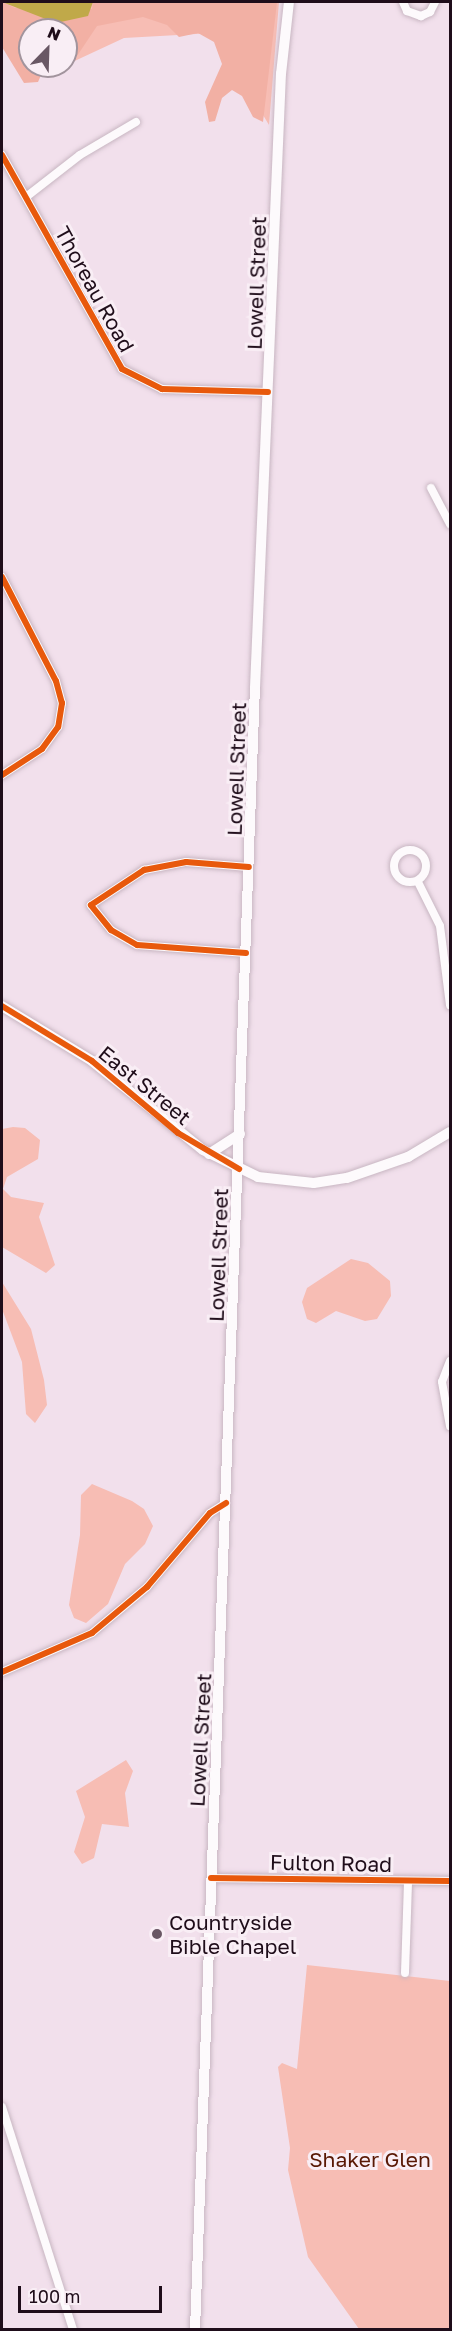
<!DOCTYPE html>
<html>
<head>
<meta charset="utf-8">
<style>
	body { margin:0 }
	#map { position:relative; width:452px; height:2331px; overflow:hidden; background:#f2e0ec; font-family:"Golos Text",sans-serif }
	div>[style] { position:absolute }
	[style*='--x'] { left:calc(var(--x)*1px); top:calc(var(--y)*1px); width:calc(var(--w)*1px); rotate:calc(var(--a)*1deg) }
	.green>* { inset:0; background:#f7bdb4 }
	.forest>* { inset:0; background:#f2b0a4 }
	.water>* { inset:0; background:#c0a949 }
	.roads { filter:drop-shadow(0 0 2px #c8b6c2) drop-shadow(0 0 2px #c8b6c2) }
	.street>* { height:8px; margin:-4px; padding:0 4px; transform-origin:4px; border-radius:4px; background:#fdfafc }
	.street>.ring { margin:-4px; padding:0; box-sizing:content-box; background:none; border:8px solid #fdfafc; border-radius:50% }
	.secondary>* { height:10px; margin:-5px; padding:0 5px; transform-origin:5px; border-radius:5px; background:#fdfafc }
	.cycleway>* { height:6px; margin:-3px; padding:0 3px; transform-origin:3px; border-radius:3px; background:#e8590c }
	.dots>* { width:16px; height:16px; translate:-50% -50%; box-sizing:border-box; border:3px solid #f9eef5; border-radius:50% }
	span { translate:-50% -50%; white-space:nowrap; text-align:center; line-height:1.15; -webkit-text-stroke:6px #f9eef5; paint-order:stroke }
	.street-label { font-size:21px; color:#1f0d1a }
	.poi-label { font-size:21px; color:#1f0d1a }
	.left { translate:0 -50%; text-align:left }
	.park-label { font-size:21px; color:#591804 }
	.frame { position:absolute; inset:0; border:3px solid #1f0d1a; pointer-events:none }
	.north { position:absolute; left:18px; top:18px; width:60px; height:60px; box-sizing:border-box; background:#f9eef5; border:2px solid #a2949d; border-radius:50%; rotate:23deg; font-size:16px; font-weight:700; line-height:24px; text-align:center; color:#1f0d1a }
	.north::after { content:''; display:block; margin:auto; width:21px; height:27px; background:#695764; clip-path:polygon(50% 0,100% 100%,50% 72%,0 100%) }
	.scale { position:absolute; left:18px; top:2286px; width:144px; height:27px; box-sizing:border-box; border:3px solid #1f0d1a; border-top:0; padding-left:8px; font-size:18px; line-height:21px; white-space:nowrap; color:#1f0d1a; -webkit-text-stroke:4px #f9eef5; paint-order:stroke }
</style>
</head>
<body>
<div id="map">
	<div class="green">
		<i style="clip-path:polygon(2px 2px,279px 2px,269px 125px,214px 33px,124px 38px,66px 65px,66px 30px,30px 30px,2px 42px)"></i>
		<i style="clip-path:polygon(13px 1127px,25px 1128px,40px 1140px,38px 1159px,7px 1177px,3px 1189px,11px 1197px,44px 1203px,39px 1217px,55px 1265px,46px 1273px,2px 1247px,2px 1129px)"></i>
		<i style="clip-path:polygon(351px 1259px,368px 1263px,390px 1281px,391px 1296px,377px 1319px,365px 1321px,336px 1311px,316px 1323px,307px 1319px,302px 1302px,307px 1288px)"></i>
		<i style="clip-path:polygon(2px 1282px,31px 1329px,44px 1380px,47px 1405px,35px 1423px,26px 1414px,22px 1362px,2px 1309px)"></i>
		<i style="clip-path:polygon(92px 1484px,132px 1501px,144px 1509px,153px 1526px,145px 1544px,125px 1564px,108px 1604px,86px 1623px,74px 1618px,69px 1605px,80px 1535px,81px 1495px)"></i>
		<i style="clip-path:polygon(126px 1760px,133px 1771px,125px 1793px,129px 1827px,102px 1824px,94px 1858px,82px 1864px,74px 1852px,85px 1817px,76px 1791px)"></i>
		<i style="clip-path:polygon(307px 1965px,450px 1981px,450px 2327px,447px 2329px,359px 2329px,308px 2257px,288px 2170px,290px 2148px,278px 2067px,282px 2063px,297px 2069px)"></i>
	</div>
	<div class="forest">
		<i style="clip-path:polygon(2px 2px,15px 8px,92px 9px,93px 2px,277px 2px,263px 122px,253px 117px,242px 96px,232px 90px,222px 98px,215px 121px,209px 122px,205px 102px,222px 64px,214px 42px,198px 33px,179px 37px,167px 25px,143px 17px,97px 26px,77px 56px,68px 61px,66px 30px,30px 30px,30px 66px,45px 66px,38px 82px,24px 83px,2px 47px)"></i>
	</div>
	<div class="water">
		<i style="clip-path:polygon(2px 2px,93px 2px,88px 16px,56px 23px)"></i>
	</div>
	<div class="roads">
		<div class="street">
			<i style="--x:403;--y:2;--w:10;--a:66"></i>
			<i style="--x:407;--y:11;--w:15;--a:20"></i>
			<i style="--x:421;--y:16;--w:10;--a:-24"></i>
			<i style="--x:430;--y:12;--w:11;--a:-63"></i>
			<i style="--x:2;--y:155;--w:245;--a:60.7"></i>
			<i style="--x:122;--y:369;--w:45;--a:26.6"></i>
			<i style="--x:162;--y:389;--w:106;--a:1.6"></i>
			<i style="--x:26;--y:197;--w:68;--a:-37.9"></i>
			<i style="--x:80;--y:155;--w:65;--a:-30.5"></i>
			<i style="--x:431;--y:488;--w:41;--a:62.2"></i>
			<i style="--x:2;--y:577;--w:117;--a:62.6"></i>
			<i style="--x:56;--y:681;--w:23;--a:75"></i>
			<i style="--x:62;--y:703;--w:24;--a:99"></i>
			<i style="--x:58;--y:727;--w:27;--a:126"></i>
			<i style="--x:42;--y:749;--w:48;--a:147"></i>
			<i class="ring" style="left:394px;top:850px;width:24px;height:24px"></i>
			<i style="--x:418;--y:882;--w:49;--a:63.4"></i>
			<i style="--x:440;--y:926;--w:80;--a:82.8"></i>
			<i style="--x:246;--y:953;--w:109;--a:-175.8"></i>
			<i style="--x:137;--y:945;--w:30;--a:-150"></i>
			<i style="--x:111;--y:930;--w:32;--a:-129"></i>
			<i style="--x:91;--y:905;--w:64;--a:-33.4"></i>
			<i style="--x:144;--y:870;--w:43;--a:-10.8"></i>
			<i style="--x:186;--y:862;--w:63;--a:4.5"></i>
			<i style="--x:450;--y:1361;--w:22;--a:111"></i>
			<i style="--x:442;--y:1382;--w:45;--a:79.7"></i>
			<i style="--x:2;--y:1672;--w:98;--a:-23.4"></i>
			<i style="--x:92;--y:1633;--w:72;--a:-39.9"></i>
			<i style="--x:147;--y:1587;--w:97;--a:-49.6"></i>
			<i style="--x:210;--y:1513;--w:19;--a:-32"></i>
			<i style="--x:211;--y:1878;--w:239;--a:0.7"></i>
			<i style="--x:405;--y:1973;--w:92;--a:-88.1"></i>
			<i style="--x:2;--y:2107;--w:234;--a:72.3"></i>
		</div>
		<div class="secondary">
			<i style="--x:2;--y:1006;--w:105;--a:31.4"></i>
			<i style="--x:92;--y:1061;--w:142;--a:38.7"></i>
			<i style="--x:203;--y:1150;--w:61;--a:26.1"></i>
			<i style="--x:258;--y:1177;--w:56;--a:6.1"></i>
			<i style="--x:314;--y:1183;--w:33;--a:-9"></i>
			<i style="--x:347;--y:1178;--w:65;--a:-19"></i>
			<i style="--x:408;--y:1157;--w:49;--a:-30.8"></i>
			<i style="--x:209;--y:1154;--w:37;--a:-33"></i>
			<i style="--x:195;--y:2330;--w:1643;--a:-87.91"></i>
			<i style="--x:255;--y:688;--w:615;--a:-87.58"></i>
			<i style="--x:281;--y:74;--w:72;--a:-83.7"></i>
		</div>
	</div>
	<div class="cycleway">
		<i style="--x:2;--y:155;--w:245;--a:60.7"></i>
		<i style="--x:122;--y:369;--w:45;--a:26.6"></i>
		<i style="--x:162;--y:389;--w:106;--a:1.6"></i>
		<i style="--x:2;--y:577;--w:117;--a:62.6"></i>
		<i style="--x:56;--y:681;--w:23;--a:75"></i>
		<i style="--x:62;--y:703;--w:24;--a:99"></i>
		<i style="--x:58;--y:727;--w:27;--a:126"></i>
		<i style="--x:42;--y:749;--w:48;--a:147"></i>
		<i style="--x:246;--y:953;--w:109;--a:-175.8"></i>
		<i style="--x:137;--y:945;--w:30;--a:-150"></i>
		<i style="--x:111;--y:930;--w:32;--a:-129"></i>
		<i style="--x:91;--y:905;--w:64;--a:-33.4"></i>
		<i style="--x:144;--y:870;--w:43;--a:-10.8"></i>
		<i style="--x:186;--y:862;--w:63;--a:4.5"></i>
		<i style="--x:2;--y:1006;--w:105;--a:31.4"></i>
		<i style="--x:92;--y:1061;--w:112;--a:39.9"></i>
		<i style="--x:178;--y:1133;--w:71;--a:30.5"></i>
		<i style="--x:2;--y:1672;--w:98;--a:-23.4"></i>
		<i style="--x:92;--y:1633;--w:72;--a:-39.9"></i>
		<i style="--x:147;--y:1587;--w:97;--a:-49.6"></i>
		<i style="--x:210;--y:1513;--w:19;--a:-32"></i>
		<i style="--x:211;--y:1878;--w:239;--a:0.7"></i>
	</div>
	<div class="dots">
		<i style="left:157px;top:1934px;background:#695764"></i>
	</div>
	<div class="street-label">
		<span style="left:256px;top:283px;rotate:-88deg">Lowell Street</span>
		<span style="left:95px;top:289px;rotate:61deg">Thoreau Road</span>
		<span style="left:236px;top:769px;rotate:-88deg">Lowell Street</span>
		<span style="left:145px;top:1085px;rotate:39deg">East Street</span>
		<span style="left:218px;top:1255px;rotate:-88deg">Lowell Street</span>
		<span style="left:200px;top:1740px;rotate:-87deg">Lowell Street</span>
		<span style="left:331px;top:1863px;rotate:1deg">Fulton Road</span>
	</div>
	<div class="poi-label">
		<span class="left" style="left:169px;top:1934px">Countryside<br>Bible Chapel</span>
	</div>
	<div class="park-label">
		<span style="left:370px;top:2159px">Shaker Glen</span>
	</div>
	<div class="frame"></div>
	<div class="north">N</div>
	<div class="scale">100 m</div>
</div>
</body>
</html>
